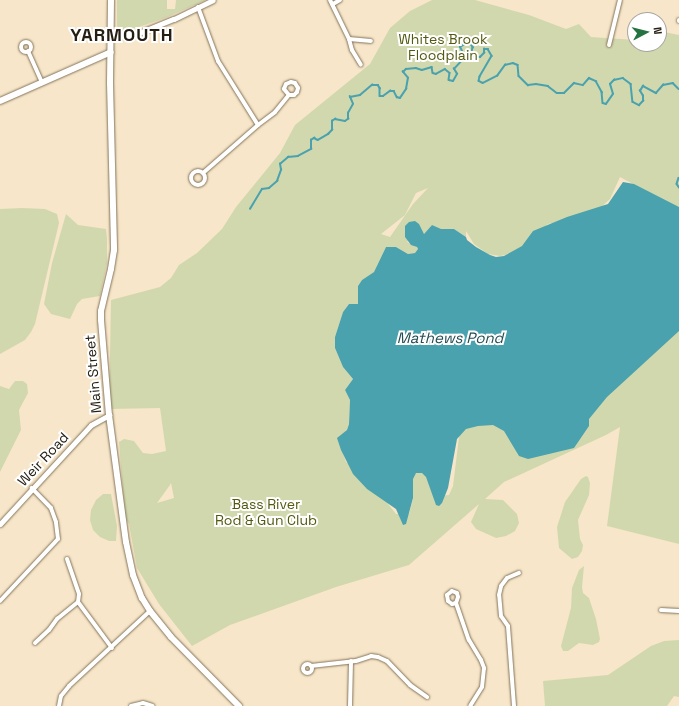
<!DOCTYPE html>
<html>
<head>
<meta charset="utf-8">
<style>
	body { margin:0 }
	#map { position:relative; width:679px; height:706px; overflow:hidden; background:#f7e6c9; font-family:"Space Grotesk",sans-serif }
	div>[style] { position:absolute }
	[style*='--x'] { left:calc(var(--x)*1px); top:calc(var(--y)*1px); width:calc(var(--w)*1px); rotate:calc(var(--a)*1deg) }
	.green>* { inset:0; background:#d2d8ad }
	.water>* { inset:0; background:#49a2ae }
	.stream>* { height:1.5px; margin:-0.75px; padding:0 0.75px; transform-origin:0.75px; border-radius:0.75px; background:#49a2ae }
	.roads { filter:drop-shadow(0 0 1px #83745a) drop-shadow(0 0 1px #83745a) }
	.minor>* { height:4px; margin:-2px; padding:0 2px; transform-origin:2px; border-radius:2px; background:#fff }
	.minor>.ring { margin:-2px; padding:0; box-sizing:content-box; background:none; border:4px solid #fff; border-radius:50% }
	.tertiary>* { height:5px; margin:-2.5px; padding:0 2.5px; transform-origin:2.5px; border-radius:2.5px; background:#fff }
	.secondary>* { height:6px; margin:-3px; padding:0 3px; transform-origin:3px; border-radius:3px; background:#fff }
	span { translate:-50% -50%; white-space:nowrap; text-align:center; line-height:1.15; -webkit-text-stroke:4px #fff; paint-order:stroke }
	.park-label { font-size:14px; color:#54590f }
	.street-label { font-size:14px; color:#241e13 }
	.water-label { font-size:15px; color:#244c52; font-style:italic }
	.district-label { font-size:18px; color:#241e13; font-weight:700; letter-spacing:1px }
	.north { position:absolute; left:627px; top:12px; width:40px; height:40px; box-sizing:border-box; background:#fff; border:1px solid #a7a5a1; border-radius:50%; rotate:83deg; font-size:11px; font-weight:700; line-height:16px; text-align:center; color:#241e13 }
	.north::after { content:''; display:block; margin:auto; width:14px; height:18px; background:#267342; clip-path:polygon(50% 0,100% 100%,50% 72%,0 100%) }
</style>
</head>
<body>
<div id="map">
	<div class="green">
		<i style="clip-path:polygon(117px 0,167px 0,167px 9px,175px 9px,176px 0,206px 0,165px 18px,127px 31px,122px 31px,117px 26px)"></i>
		<i style="clip-path:polygon(evenodd,432px 0,475px 0,529px 15px,566px 29px,579px 24px,591px 37px,635px 40px,635px 44px,659px 44px,659px 34px,664px 32px,679px 35px,679px 209px,620px 177px,610px 199px,599px 209px,583px 217px,548px 224px,527px 243px,510px 254px,500px 256px,488px 254px,474px 244px,466px 231px,466px 237px,454px 229px,441px 230px,432px 225px,424px 234px,419px 228px,407px 242px,417px 247px,418px 249px,415px 253px,408px 254px,396px 247px,386px 247px,374px 272px,362px 280px,358px 286px,358px 304px,349px 304px,343px 312px,335px 337px,335px 348px,343px 367px,353px 379px,345px 390px,350px 400px,349px 424px,341px 448px,346px 462px,360px 472px,378px 491px,396px 514px,409px 514px,413px 499px,411px 489px,402px 467px,425px 472px,430px 487px,438px 496px,449px 495px,453px 486px,460px 429px,611px 390px,679px 311px,679px 544px,607px 526px,620px 427px,606px 435px,504px 482px,485px 499px,503px 500px,517px 514px,519px 523px,515px 531px,506px 536px,496px 538px,476px 529px,471px 522px,479px 504px,409px 565px,336px 587px,230px 625px,192px 646px,159px 604px,137px 568px,129px 524px,125px 518px,119px 442px,124px 439px,134px 441px,143px 453px,152px 454px,166px 451px,160px 408px,109px 409px,111px 300px,160px 287px,171px 278px,179px 265px,197px 253px,222px 229px,236px 207px,280px 153px,295px 125px,370px 64px,390px 28px,410px 11px,432px 0,428px 188px,413px 204px,390px 237px,381px 234px,405px 215px,416px 193px,428px 188px,432px 0,171px 483px,174px 498px,157px 503px,170px 485px,171px 483px)"></i>
		<i style="clip-path:polygon(22px 208px,45px 209px,57px 214px,59px 223px,35px 324px,31px 332px,25px 340px,0 354px,0 209px)"></i>
		<i style="clip-path:polygon(66px 214px,78px 225px,106px 229px,107px 239px,107px 263px,100px 296px,82px 299px,77px 304px,70px 319px,51px 314px,44px 304px,52px 263px)"></i>
		<i style="clip-path:polygon(15px 381px,23px 381px,27px 384px,28px 393px,19px 410px,21px 430px,0 472px,0 386px,9px 389px)"></i>
		<i style="clip-path:polygon(586px 476px,588px 477px,590px 483px,589px 495px,578px 520px,580px 539px,583px 545px,582px 551px,578px 557px,572px 559px,559px 548px,557px 527px,565px 502px,581px 479px)"></i>
		<i style="clip-path:polygon(103px 494px,111px 494px,117px 526px,116px 541px,109px 541px,100px 537px,93px 530px,90px 520px,91px 510px,96px 500px)"></i>
		<i style="clip-path:polygon(584px 566px,582px 587px,583px 593px,589px 598px,596px 619px,600px 639px,599px 642px,593px 645px,579px 643px,568px 651px,563px 651px,561px 646px,571px 608px,572px 588px,579px 570px)"></i>
		<i style="clip-path:polygon(679px 640px,679px 697px,674px 696px,667px 706px,545px 706px,543px 681px,608px 675px,651px 646px,664px 641px)"></i>
	</div>
	<div class="water">
		<i style="clip-path:polygon(623px 182px,634px 184px,679px 207px,679px 331px,607px 397px,589px 419px,589px 426px,574px 448px,528px 459px,519px 456px,504px 431px,493px 425px,478px 426px,466px 429px,457px 439px,448px 488px,442px 503px,439px 506px,436px 505px,426px 477px,422px 473px,416px 473px,413px 479px,413px 498px,406px 524px,403px 525px,396px 509px,367px 489px,353px 474px,341px 450px,337px 438px,347px 430px,349px 424px,350px 400px,345px 390px,353px 379px,343px 367px,335px 348px,335px 337px,343px 312px,349px 304px,358px 304px,358px 286px,362px 280px,374px 272px,386px 247px,396px 247px,408px 254px,415px 253px,418px 249px,417px 247px,411px 245px,405px 237px,405px 226px,409px 222px,415px 221px,419px 224px,424px 234px,432px 225px,441px 229px,454px 229px,466px 237px,467px 240px,476px 247px,490px 255px,496px 257px,504px 256px,522px 246px,533px 231px,567px 217px,608px 204px)"></i>
	</div>
	<div class="stream">
		<i style="--x:679;--y:178;--w:6;--a:108"></i>
		<i style="--x:677;--y:184;--w:4;--a:56"></i>
		<i style="--x:250;--y:209;--w:23;--a:-59"></i>
		<i style="--x:262;--y:189;--w:7;--a:-8"></i>
		<i style="--x:269;--y:188;--w:11;--a:-41"></i>
		<i style="--x:277;--y:181;--w:12;--a:-70"></i>
		<i style="--x:281;--y:170;--w:6;--a:-99"></i>
		<i style="--x:280;--y:164;--w:11;--a:-41"></i>
		<i style="--x:288;--y:157;--w:10;--a:-6"></i>
		<i style="--x:298;--y:156;--w:15;--a:-28"></i>
		<i style="--x:311;--y:149;--w:9;--a:-90"></i>
		<i style="--x:311;--y:140;--w:4;--a:-34"></i>
		<i style="--x:314;--y:138;--w:4;--a:27"></i>
		<i style="--x:318;--y:140;--w:12;--a:-31"></i>
		<i style="--x:328;--y:134;--w:6;--a:-45"></i>
		<i style="--x:332;--y:130;--w:9;--a:-90"></i>
		<i style="--x:332;--y:121;--w:4;--a:-34"></i>
		<i style="--x:335;--y:119;--w:10;--a:11"></i>
		<i style="--x:345;--y:121;--w:4;--a:-34"></i>
		<i style="--x:348;--y:119;--w:6;--a:-90"></i>
		<i style="--x:348;--y:113;--w:10;--a:-61"></i>
		<i style="--x:353;--y:104;--w:8;--a:-113"></i>
		<i style="--x:350;--y:97;--w:10;--a:-11"></i>
		<i style="--x:360;--y:95;--w:16;--a:-40"></i>
		<i style="--x:372;--y:85;--w:6;--a:0"></i>
		<i style="--x:378;--y:85;--w:4;--a:56"></i>
		<i style="--x:380;--y:88;--w:8;--a:90"></i>
		<i style="--x:380;--y:96;--w:3;--a:0"></i>
		<i style="--x:383;--y:96;--w:9;--a:-36"></i>
		<i style="--x:390;--y:91;--w:4;--a:0"></i>
		<i style="--x:394;--y:91;--w:7;--a:63"></i>
		<i style="--x:397;--y:97;--w:3;--a:18"></i>
		<i style="--x:400;--y:98;--w:11;--a:-56"></i>
		<i style="--x:406;--y:89;--w:11;--a:-80"></i>
		<i style="--x:408;--y:78;--w:8;--a:-130"></i>
		<i style="--x:403;--y:72;--w:4;--a:-45"></i>
		<i style="--x:406;--y:69;--w:10;--a:-6"></i>
		<i style="--x:416;--y:68;--w:6;--a:18"></i>
		<i style="--x:422;--y:70;--w:10;--a:-17"></i>
		<i style="--x:432;--y:67;--w:6;--a:81"></i>
		<i style="--x:433;--y:73;--w:3;--a:18"></i>
		<i style="--x:436;--y:74;--w:10;--a:-29"></i>
		<i style="--x:445;--y:69;--w:6;--a:39"></i>
		<i style="--x:450;--y:73;--w:7;--a:98"></i>
		<i style="--x:449;--y:80;--w:4;--a:14"></i>
		<i style="--x:453;--y:81;--w:8;--a:-60"></i>
		<i style="--x:457;--y:74;--w:6;--a:-121"></i>
		<i style="--x:454;--y:69;--w:16;--a:-47"></i>
		<i style="--x:465;--y:57;--w:11;--a:-117"></i>
		<i style="--x:460;--y:47;--w:6;--a:-31"></i>
		<i style="--x:465;--y:44;--w:6;--a:0"></i>
		<i style="--x:471;--y:44;--w:4;--a:56"></i>
		<i style="--x:473;--y:47;--w:5;--a:101"></i>
		<i style="--x:472;--y:52;--w:4;--a:63"></i>
		<i style="--x:474;--y:56;--w:6;--a:9"></i>
		<i style="--x:480;--y:57;--w:6;--a:-45"></i>
		<i style="--x:484;--y:53;--w:4;--a:-90"></i>
		<i style="--x:484;--y:49;--w:4;--a:0"></i>
		<i style="--x:488;--y:49;--w:8;--a:60"></i>
		<i style="--x:492;--y:56;--w:24;--a:120"></i>
		<i style="--x:480;--y:77;--w:4;--a:104"></i>
		<i style="--x:479;--y:81;--w:4;--a:27"></i>
		<i style="--x:483;--y:83;--w:16;--a:-27"></i>
		<i style="--x:497;--y:76;--w:14;--a:-54"></i>
		<i style="--x:505;--y:65;--w:8;--a:-14"></i>
		<i style="--x:513;--y:63;--w:5;--a:22"></i>
		<i style="--x:518;--y:65;--w:11;--a:85"></i>
		<i style="--x:519;--y:76;--w:13;--a:45"></i>
		<i style="--x:528;--y:85;--w:8;--a:-7"></i>
		<i style="--x:536;--y:84;--w:12;--a:9"></i>
		<i style="--x:548;--y:86;--w:11;--a:38"></i>
		<i style="--x:557;--y:93;--w:7;--a:0"></i>
		<i style="--x:564;--y:93;--w:14;--a:-45"></i>
		<i style="--x:574;--y:83;--w:9;--a:13"></i>
		<i style="--x:583;--y:85;--w:9;--a:-49"></i>
		<i style="--x:589;--y:78;--w:8;--a:23"></i>
		<i style="--x:596;--y:81;--w:13;--a:61"></i>
		<i style="--x:602;--y:92;--w:11;--a:85"></i>
		<i style="--x:603;--y:103;--w:3;--a:18"></i>
		<i style="--x:606;--y:104;--w:12;--a:-55"></i>
		<i style="--x:613;--y:94;--w:10;--a:-107"></i>
		<i style="--x:610;--y:84;--w:6;--a:-45"></i>
		<i style="--x:614;--y:80;--w:9;--a:-13"></i>
		<i style="--x:623;--y:78;--w:10;--a:37"></i>
		<i style="--x:631;--y:84;--w:18;--a:84"></i>
		<i style="--x:633;--y:102;--w:7;--a:27"></i>
		<i style="--x:639;--y:105;--w:6;--a:-45"></i>
		<i style="--x:643;--y:101;--w:5;--a:-90"></i>
		<i style="--x:643;--y:96;--w:6;--a:-121"></i>
		<i style="--x:640;--y:91;--w:6;--a:-59"></i>
		<i style="--x:643;--y:86;--w:15;--a:28"></i>
		<i style="--x:656;--y:93;--w:11;--a:-49"></i>
		<i style="--x:663;--y:85;--w:10;--a:-11"></i>
		<i style="--x:673;--y:83;--w:8;--a:45"></i>
	</div>
	<div class="roads">
		<div class="minor">
			<i style="--x:330;--y:0;--w:43;--a:64"></i>
			<i style="--x:349;--y:39;--w:11;--a:75"></i>
			<i style="--x:352;--y:50;--w:17;--a:59"></i>
			<i style="--x:333;--y:4;--w:8;--a:-30"></i>
			<i style="--x:198;--y:7;--w:58;--a:69.7"></i>
			<i style="--x:218;--y:61;--w:75;--a:58"></i>
			<i style="--x:679;--y:20;--w:1;--a:90"></i>
			<i style="--x:349;--y:39;--w:22;--a:5"></i>
			<i class="ring" style="left:21px;top:42px;width:6px;height:6px"></i>
			<i style="--x:609;--y:45;--w:46;--a:-76.3"></i>
			<i style="--x:28;--y:51;--w:35;--a:66"></i>
			<i class="ring" style="left:191px;top:171px;width:10px;height:10px"></i>
			<i style="--x:203;--y:173;--w:73;--a:-41.1"></i>
			<i style="--x:258;--y:125;--w:21;--a:-37"></i>
			<i style="--x:275;--y:112;--w:22;--a:-51"></i>
			<i style="--x:289;--y:95;--w:8;--a:-130"></i>
			<i style="--x:284;--y:89;--w:5;--a:-68"></i>
			<i style="--x:286;--y:84;--w:5;--a:-22"></i>
			<i style="--x:291;--y:82;--w:4;--a:14"></i>
			<i style="--x:295;--y:83;--w:6;--a:59"></i>
			<i style="--x:298;--y:88;--w:4;--a:104"></i>
			<i style="--x:297;--y:92;--w:4;--a:135"></i>
			<i style="--x:294;--y:95;--w:5;--a:180"></i>
			<i style="--x:67;--y:559;--w:37;--a:71"></i>
			<i style="--x:79;--y:594;--w:8;--a:97"></i>
			<i style="--x:78;--y:602;--w:57;--a:53.5"></i>
			<i style="--x:0;--y:601;--w:85;--a:-46.9"></i>
			<i style="--x:58;--y:539;--w:17;--a:-97"></i>
			<i style="--x:56;--y:522;--w:15;--a:-110"></i>
			<i style="--x:51;--y:508;--w:28;--a:-134"></i>
			<i style="--x:456;--y:603;--w:4;--a:166"></i>
			<i style="--x:452;--y:604;--w:5;--a:-143"></i>
			<i style="--x:448;--y:601;--w:6;--a:-99"></i>
			<i style="--x:447;--y:595;--w:6;--a:-39"></i>
			<i style="--x:452;--y:591;--w:5;--a:22"></i>
			<i style="--x:457;--y:593;--w:4;--a:76"></i>
			<i style="--x:458;--y:597;--w:6;--a:108"></i>
			<i style="--x:456;--y:603;--w:39;--a:71"></i>
			<i style="--x:469;--y:640;--w:23;--a:59"></i>
			<i style="--x:481;--y:660;--w:9;--a:69"></i>
			<i style="--x:484;--y:668;--w:19;--a:96"></i>
			<i style="--x:482;--y:687;--w:22;--a:122"></i>
			<i style="--x:661;--y:610;--w:18;--a:3"></i>
			<i style="--x:35;--y:643;--w:19;--a:-43"></i>
			<i style="--x:49;--y:630;--w:14;--a:-54"></i>
			<i style="--x:57;--y:619;--w:27;--a:-39"></i>
			<i class="ring" style="left:302.5px;top:663.5px;width:5px;height:5px"></i>
			<i style="--x:311;--y:666;--w:45;--a:-6.3"></i>
			<i style="--x:356;--y:661;--w:16;--a:-18"></i>
			<i style="--x:371;--y:656;--w:7;--a:8"></i>
			<i style="--x:378;--y:657;--w:10;--a:24"></i>
			<i style="--x:387;--y:661;--w:33;--a:46"></i>
			<i style="--x:410;--y:685;--w:21;--a:35"></i>
			<i style="--x:59;--y:706;--w:10;--a:-79"></i>
			<i style="--x:61;--y:696;--w:13;--a:-51"></i>
			<i style="--x:69;--y:686;--w:110;--a:-42.8"></i>
			<i style="--x:131;--y:706;--w:12;--a:-14"></i>
			<i style="--x:143;--y:703;--w:10;--a:17"></i>
			<i style="--x:350;--y:706;--w:45;--a:-88.7"></i>
			<i style="--x:514;--y:706;--w:80;--a:-94.3"></i>
			<i style="--x:508;--y:626;--w:12;--a:-125"></i>
			<i style="--x:501;--y:616;--w:21;--a:-95"></i>
			<i style="--x:499;--y:595;--w:9;--a:-77"></i>
			<i style="--x:501;--y:586;--w:10;--a:-53"></i>
			<i style="--x:507;--y:578;--w:13;--a:-23"></i>
		</div>
		<div class="tertiary">
			<i style="--x:111;--y:37;--w:13;--a:-4"></i>
			<i style="--x:124;--y:36;--w:17;--a:-13"></i>
			<i style="--x:141;--y:32;--w:35;--a:-22"></i>
			<i style="--x:174;--y:19;--w:43;--a:-26"></i>
			<i style="--x:0;--y:524;--w:134;--a:-47.4"></i>
			<i style="--x:91;--y:425;--w:21;--a:-29"></i>
		</div>
		<div class="secondary">
			<i style="--x:111;--y:0;--w:83;--a:90.7"></i>
			<i style="--x:110;--y:83;--w:167;--a:88.6"></i>
			<i style="--x:114;--y:250;--w:19;--a:99"></i>
			<i style="--x:111;--y:269;--w:43;--a:103.4"></i>
			<i style="--x:101;--y:311;--w:9;--a:90"></i>
			<i style="--x:101;--y:320;--w:95;--a:85.2"></i>
			<i style="--x:109;--y:415;--w:128;--a:82.4"></i>
			<i style="--x:126;--y:542;--w:34;--a:78"></i>
			<i style="--x:133;--y:575;--w:25;--a:69"></i>
			<i style="--x:142;--y:598;--w:15;--a:58"></i>
			<i style="--x:150;--y:611;--w:33;--a:51"></i>
			<i style="--x:171;--y:637;--w:97;--a:45.4"></i>
			<i style="--x:0;--y:101;--w:121;--a:-23.8"></i>
		</div>
	</div>
	<div class="park-label">
		<span style="left:443px;top:47px">Whites Brook<br>Floodplain</span>
		<span style="left:266px;top:512px">Bass River<br>Rod &amp; Gun Club</span>
	</div>
	<div class="street-label">
		<span style="left:93px;top:374px;rotate:-95deg">Main Street</span>
		<span style="left:43px;top:459px;rotate:-47deg">Weir Road</span>
	</div>
	<div class="water-label">
		<span style="left:450px;top:338px">Mathews Pond</span>
	</div>
	<div class="district-label">
		<span style="left:122px;top:35px">YARMOUTH</span>
	</div>
	<div class="north">N</div>
</div>
</body>
</html>
